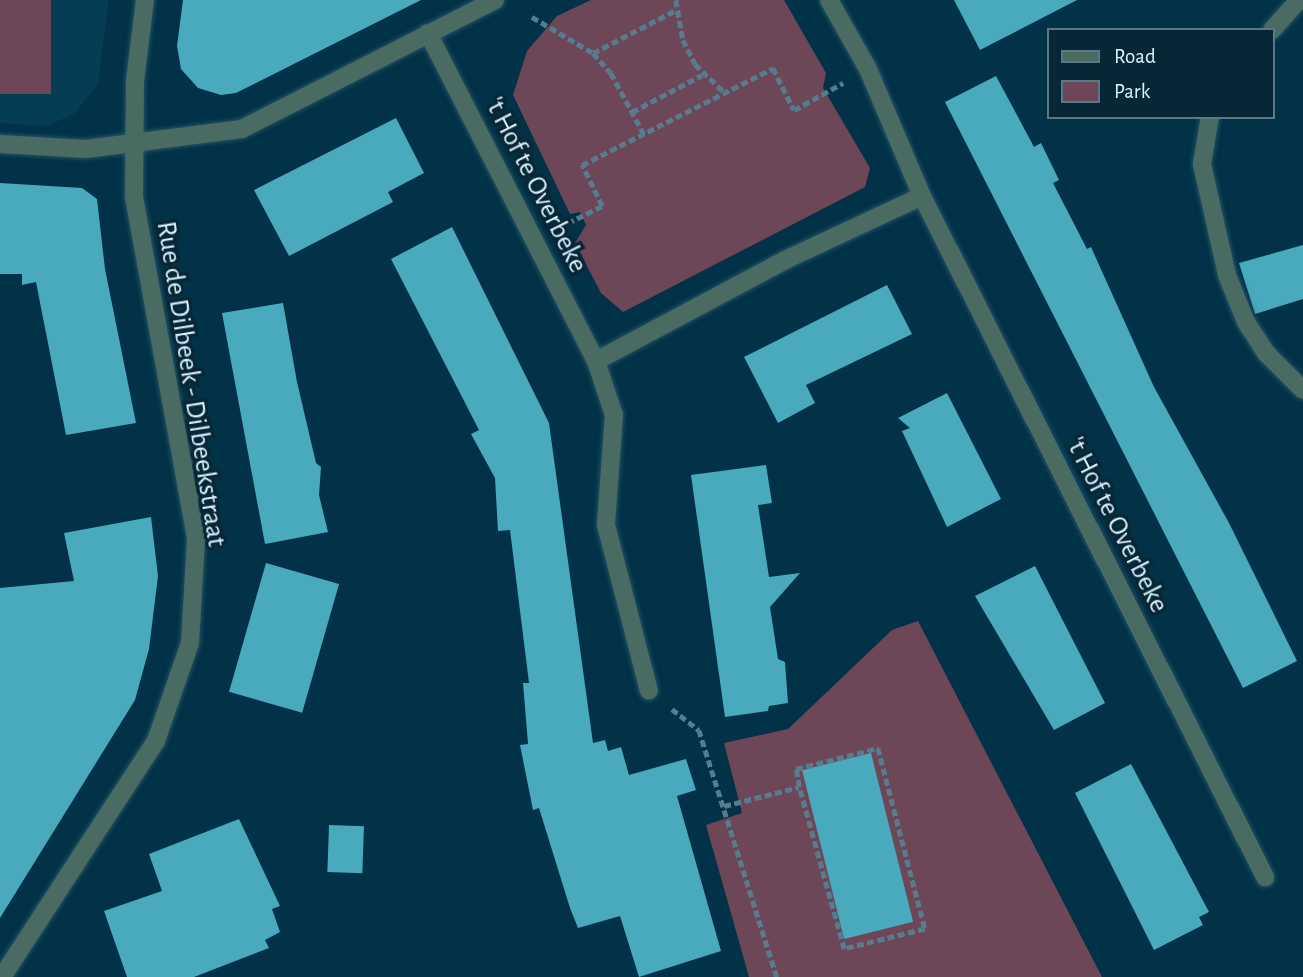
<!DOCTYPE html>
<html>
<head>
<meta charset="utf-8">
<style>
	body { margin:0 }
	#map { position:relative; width:1303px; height:977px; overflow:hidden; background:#013247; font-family:"Alegreya Sans",sans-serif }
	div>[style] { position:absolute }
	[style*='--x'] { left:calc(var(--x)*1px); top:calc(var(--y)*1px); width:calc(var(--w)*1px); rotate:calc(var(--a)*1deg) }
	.built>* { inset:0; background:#043d54 }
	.green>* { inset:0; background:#6d4757; transform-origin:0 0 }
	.building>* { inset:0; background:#49aabd; transform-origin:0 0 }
	.path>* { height:4.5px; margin-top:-2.25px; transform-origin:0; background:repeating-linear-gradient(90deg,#567d8f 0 7px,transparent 0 10.5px) }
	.roads { filter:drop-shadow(0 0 2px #245164) drop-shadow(0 0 2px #245164) }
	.minor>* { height:18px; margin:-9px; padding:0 9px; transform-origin:9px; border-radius:9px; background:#4a6b61 }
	span { translate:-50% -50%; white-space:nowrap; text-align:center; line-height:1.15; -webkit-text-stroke:7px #082736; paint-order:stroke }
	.street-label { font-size:28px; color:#daf1fe }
	.legend { position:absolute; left:1047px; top:28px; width:228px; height:91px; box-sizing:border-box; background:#082736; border:2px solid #5c7886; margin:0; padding:9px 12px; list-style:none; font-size:21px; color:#daf1fe }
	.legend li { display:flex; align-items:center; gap:14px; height:35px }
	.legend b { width:35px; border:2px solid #5c7886 }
</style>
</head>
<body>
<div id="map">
	<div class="built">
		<i style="clip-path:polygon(0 0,109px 0,98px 84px,74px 114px,47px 126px,0 123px)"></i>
	</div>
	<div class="green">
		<i style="left:0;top:0;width:51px;height:94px"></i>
		<i style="clip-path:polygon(591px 0,784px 0,826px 73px,823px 88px,870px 168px,865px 187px,623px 312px,601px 293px,575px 243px,586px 225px,580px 212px,570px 214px,513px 95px,527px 51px,557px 16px)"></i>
		<i style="clip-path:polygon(918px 621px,1102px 977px,749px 977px,706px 825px,742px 813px,724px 743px,788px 729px,892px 630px)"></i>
	</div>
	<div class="building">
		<i style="clip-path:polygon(183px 0,421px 0,236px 93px,221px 95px,198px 88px,181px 69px,177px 46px)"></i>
		<i style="clip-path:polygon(954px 0,1077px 0,980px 50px)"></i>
		<i style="clip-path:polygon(996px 76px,1034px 147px,1041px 143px,1059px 180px,1053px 183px,1087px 249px,1091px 247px,1154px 387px,1229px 523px,1297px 661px,1243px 688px,945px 102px)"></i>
		<i style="clip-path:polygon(396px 118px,424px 173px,388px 192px,393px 202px,289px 256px,254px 190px)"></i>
		<i style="clip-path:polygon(0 183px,82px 188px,97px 199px,105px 269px,136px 423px,66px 435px,36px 282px,22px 285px,22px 274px,0 274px)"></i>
		<i style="clip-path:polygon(452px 227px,549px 423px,593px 743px,605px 740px,608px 751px,621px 747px,629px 775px,686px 759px,696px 790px,677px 796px,721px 951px,639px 977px,620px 916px,578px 928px,570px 908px,539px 808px,533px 810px,520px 745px,528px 744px,523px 683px,529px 683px,510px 530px,498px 531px,495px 478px,471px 434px,479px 430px,391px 259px)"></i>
		<i style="clip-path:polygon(1303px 245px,1303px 299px,1255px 314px,1239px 263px)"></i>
		<i style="clip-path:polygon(887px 285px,912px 334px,806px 385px,815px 403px,778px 423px,744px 357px)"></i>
		<i style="clip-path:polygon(283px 303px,297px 382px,316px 463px,321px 467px,319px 495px,328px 532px,265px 544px,222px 313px)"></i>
		<i style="clip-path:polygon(947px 393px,1001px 499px,947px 527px,902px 431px,910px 428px,898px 418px)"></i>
		<i style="clip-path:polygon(766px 465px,772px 503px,758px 505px,769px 577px,800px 573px,770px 607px,778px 659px,785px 662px,788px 703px,769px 706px,768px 711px,725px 717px,691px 475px)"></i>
		<i style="clip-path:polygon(151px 517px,158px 576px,149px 649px,135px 700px,0 918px,0 588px,74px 581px,64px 533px)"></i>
		<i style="left:266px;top:563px;width:76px;height:134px;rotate:16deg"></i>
		<i style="clip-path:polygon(1035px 566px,1105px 703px,1054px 730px,975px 596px)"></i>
		<i style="left:871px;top:753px;width:174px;height:71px;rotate:76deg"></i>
		<i style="clip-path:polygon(1131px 764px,1209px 912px,1199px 917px,1203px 925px,1154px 950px,1075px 793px)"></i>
		<i style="clip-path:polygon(239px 819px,280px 906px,272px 909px,280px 932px,265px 940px,269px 948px,194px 977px,127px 977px,104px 911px,162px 891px,149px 854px)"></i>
		<i style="left:329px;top:825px;width:35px;height:47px;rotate:2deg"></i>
	</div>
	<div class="path">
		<i style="--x:676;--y:0;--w:41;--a:80.1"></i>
		<i style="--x:683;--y:40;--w:27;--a:63"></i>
		<i style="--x:695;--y:64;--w:42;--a:44"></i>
		<i style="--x:532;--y:17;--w:71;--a:30.5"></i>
		<i style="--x:593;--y:53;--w:27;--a:48"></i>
		<i style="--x:611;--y:73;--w:69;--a:61.6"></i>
		<i style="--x:593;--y:53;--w:93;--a:-27.4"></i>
		<i style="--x:632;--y:112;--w:79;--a:-27.9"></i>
		<i style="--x:558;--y:228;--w:49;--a:-26.6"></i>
		<i style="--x:602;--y:206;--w:46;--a:-116"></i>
		<i style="--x:582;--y:165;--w:214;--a:-26.9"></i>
		<i style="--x:773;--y:68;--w:47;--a:63.4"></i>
		<i style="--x:794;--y:110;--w:56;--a:-28.9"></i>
		<i style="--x:672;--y:709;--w:34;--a:38"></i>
		<i style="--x:699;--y:730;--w:259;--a:72.5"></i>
		<i style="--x:724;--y:806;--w:77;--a:-14.2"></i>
		<i style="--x:799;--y:787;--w:18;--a:-99"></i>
		<i style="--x:796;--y:769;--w:85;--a:-14.4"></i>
		<i style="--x:878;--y:748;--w:187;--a:75.4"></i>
		<i style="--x:925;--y:929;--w:83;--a:166.1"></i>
		<i style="--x:844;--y:949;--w:168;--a:-105.5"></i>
	</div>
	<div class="roads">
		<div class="minor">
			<i style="--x:829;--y:0;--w:79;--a:60.5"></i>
			<i style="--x:868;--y:69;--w:138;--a:67"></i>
			<i style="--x:922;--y:196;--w:763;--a:63.27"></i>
			<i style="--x:1272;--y:30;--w:40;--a:-48"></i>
			<i style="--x:428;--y:33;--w:369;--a:62.9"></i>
			<i style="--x:596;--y:361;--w:57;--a:71.6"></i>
			<i style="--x:614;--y:415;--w:110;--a:94.2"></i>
			<i style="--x:606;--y:525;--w:171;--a:75.5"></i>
			<i style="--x:1210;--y:117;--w:48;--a:99.7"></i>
			<i style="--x:1202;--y:164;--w:114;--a:77.3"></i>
			<i style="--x:1227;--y:275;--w:51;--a:68"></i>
			<i style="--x:1246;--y:322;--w:37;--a:57"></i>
			<i style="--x:1266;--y:353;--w:52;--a:45"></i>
			<i style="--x:0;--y:144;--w:86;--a:3.3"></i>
			<i style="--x:86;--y:149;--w:157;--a:-7.3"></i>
			<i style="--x:242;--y:129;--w:284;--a:-27"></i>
			<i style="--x:596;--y:361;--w:214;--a:-28.1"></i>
			<i style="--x:785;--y:260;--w:151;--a:-25"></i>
			<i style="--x:2;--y:977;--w:282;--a:-56.9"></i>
			<i style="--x:156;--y:741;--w:104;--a:-70.9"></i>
			<i style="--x:190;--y:643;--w:105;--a:-86.7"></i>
			<i style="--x:196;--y:538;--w:348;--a:-100.3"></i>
			<i style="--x:134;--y:196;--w:115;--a:-89.5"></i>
			<i style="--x:135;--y:81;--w:82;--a:-83"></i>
		</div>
	</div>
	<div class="street-label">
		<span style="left:536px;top:185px;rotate:63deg">'t Hof te Overbeke</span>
		<span style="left:191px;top:384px;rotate:81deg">Rue de Dilbeek - Dilbeekstraat</span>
		<span style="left:1117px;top:525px;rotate:63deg">'t Hof te Overbeke</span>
	</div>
	<ul class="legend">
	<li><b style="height:9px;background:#4a6b61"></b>Road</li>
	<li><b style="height:19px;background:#6d4757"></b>Park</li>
	</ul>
</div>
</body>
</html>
